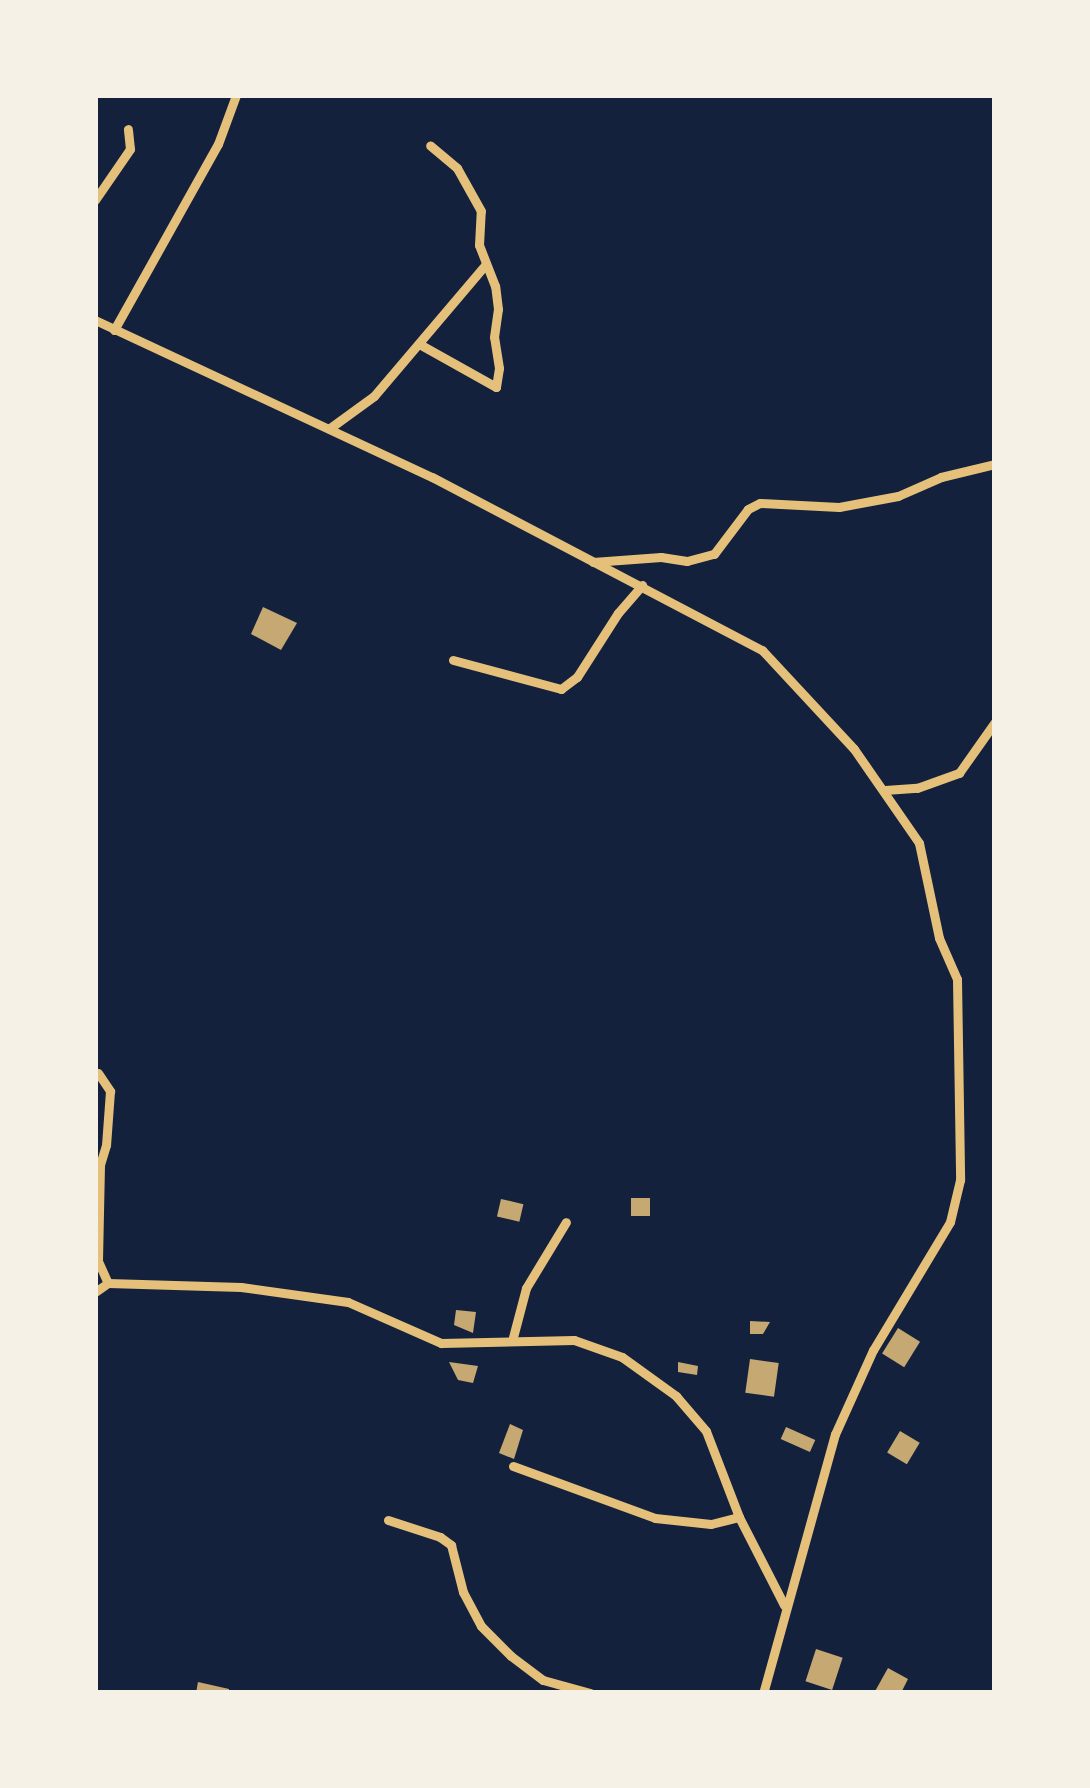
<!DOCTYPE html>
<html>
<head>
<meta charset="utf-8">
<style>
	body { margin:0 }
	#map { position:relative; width:1090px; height:1788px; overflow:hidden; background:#14213d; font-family:"PT Sans",sans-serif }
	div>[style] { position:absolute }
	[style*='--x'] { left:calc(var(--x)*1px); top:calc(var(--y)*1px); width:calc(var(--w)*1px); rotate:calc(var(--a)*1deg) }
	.building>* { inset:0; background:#c6a872; transform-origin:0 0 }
	.minor>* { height:9px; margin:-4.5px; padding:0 4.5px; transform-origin:4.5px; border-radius:4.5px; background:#e5c07b }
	span { translate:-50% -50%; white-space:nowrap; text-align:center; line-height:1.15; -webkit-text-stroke:8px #f6f1e7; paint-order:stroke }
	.frame { position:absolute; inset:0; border:98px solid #f6f1e7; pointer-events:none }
</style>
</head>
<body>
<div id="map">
	<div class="building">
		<i style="clip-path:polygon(263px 607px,297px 623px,281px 650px,251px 634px)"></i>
		<i style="left:631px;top:1198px;width:19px;height:18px"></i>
		<i style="left:501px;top:1199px;width:23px;height:18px;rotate:13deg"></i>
		<i style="clip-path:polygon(456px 1310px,476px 1312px,473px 1333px,454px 1325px)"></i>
		<i style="clip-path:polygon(750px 1321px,770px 1322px,763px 1334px,750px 1334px)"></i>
		<i style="left:898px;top:1328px;width:26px;height:30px;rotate:32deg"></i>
		<i style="left:750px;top:1359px;width:29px;height:34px;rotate:8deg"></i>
		<i style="clip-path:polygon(449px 1362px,478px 1366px,473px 1383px,458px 1380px)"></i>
		<i style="clip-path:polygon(678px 1362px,698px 1366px,697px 1375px,678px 1372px)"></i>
		<i style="clip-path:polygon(510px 1424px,523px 1430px,514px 1459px,499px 1453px)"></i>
		<i style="left:786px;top:1427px;width:32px;height:13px;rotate:24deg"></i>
		<i style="left:900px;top:1431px;width:23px;height:25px;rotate:31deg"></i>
		<i style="left:816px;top:1649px;width:28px;height:34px;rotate:18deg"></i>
		<i style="clip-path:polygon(888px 1668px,908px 1679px,901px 1693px,874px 1693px)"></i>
		<i style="clip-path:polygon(198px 1682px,229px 1689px,229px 1693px,196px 1693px)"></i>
	</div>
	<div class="minor">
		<i style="--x:95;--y:200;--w:62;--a:-55.5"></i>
		<i style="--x:130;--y:149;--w:20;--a:-96"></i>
		<i style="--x:95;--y:320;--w:372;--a:25"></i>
		<i style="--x:432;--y:477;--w:373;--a:27.7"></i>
		<i style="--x:762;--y:650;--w:135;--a:47.1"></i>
		<i style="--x:854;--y:749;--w:114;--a:55.3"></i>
		<i style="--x:919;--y:843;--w:97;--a:78.1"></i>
		<i style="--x:939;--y:938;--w:45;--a:66.3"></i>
		<i style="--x:957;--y:979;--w:201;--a:89.1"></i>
		<i style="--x:960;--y:1180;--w:43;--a:103.4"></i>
		<i style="--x:950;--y:1222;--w:149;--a:121"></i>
		<i style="--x:873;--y:1350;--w:92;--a:114.3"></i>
		<i style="--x:835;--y:1434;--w:269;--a:105.5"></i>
		<i style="--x:114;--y:330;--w:213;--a:-60.8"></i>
		<i style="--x:218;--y:144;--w:52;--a:-69.8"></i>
		<i style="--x:421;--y:345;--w:86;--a:29.2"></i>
		<i style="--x:496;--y:387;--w:19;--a:-81"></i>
		<i style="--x:499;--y:368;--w:31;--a:-99"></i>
		<i style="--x:494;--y:337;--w:28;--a:-82"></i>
		<i style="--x:498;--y:309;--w:23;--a:-97"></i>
		<i style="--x:495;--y:286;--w:44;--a:-111.3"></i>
		<i style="--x:479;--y:245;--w:34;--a:-87"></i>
		<i style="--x:481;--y:211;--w:49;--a:-119.2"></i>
		<i style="--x:457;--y:168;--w:35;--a:-140"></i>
		<i style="--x:330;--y:428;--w:54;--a:-36"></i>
		<i style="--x:374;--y:396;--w:172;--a:-49.7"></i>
		<i style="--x:593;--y:562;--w:68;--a:-4.2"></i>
		<i style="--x:661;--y:557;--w:26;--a:9"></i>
		<i style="--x:687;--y:561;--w:28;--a:-15"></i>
		<i style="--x:714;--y:554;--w:56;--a:-52.9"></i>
		<i style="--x:748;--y:509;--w:13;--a:-27"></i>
		<i style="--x:760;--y:503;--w:79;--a:2.9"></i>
		<i style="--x:839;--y:507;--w:60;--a:-10.6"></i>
		<i style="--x:898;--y:496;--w:47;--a:-23.8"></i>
		<i style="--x:941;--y:477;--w:56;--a:-13.5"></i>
		<i style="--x:453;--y:660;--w:112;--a:15"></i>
		<i style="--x:561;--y:689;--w:20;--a:-37"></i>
		<i style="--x:577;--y:677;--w:76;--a:-57.4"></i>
		<i style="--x:618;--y:613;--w:37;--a:-49"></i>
		<i style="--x:885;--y:790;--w:32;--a:-4"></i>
		<i style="--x:917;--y:788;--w:45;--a:-19.7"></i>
		<i style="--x:959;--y:773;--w:62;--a:-54.8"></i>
		<i style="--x:98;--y:1073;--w:22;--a:56"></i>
		<i style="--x:110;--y:1091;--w:54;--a:94.2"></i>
		<i style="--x:106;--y:1145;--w:21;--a:107"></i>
		<i style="--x:100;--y:1165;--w:96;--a:91.2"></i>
		<i style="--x:98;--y:1261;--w:24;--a:66"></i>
		<i style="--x:108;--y:1283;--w:133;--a:1.7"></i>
		<i style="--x:241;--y:1287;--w:108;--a:8"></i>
		<i style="--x:348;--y:1302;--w:102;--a:23.8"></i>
		<i style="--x:441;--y:1343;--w:133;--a:-1.3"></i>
		<i style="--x:574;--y:1340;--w:51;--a:19.5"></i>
		<i style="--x:622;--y:1357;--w:67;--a:35.8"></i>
		<i style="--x:676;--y:1396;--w:46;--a:49.4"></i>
		<i style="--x:706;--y:1431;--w:92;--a:69"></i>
		<i style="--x:739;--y:1517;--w:99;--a:62.9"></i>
		<i style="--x:95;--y:1292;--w:16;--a:-35"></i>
		<i style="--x:512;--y:1341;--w:55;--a:-75.2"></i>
		<i style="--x:526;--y:1288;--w:77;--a:-58.8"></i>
		<i style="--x:513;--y:1466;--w:151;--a:20.1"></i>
		<i style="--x:655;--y:1518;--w:56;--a:6.1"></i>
		<i style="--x:711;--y:1524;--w:29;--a:-14"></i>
		<i style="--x:388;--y:1520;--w:55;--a:18.1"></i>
		<i style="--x:440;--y:1537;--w:14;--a:36"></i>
		<i style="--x:451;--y:1545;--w:49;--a:75.7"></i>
		<i style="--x:463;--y:1592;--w:38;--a:62"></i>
		<i style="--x:481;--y:1626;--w:42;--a:45"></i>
		<i style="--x:511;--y:1656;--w:40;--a:37"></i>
		<i style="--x:543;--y:1680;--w:49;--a:15.5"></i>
	</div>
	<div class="frame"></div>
</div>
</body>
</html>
